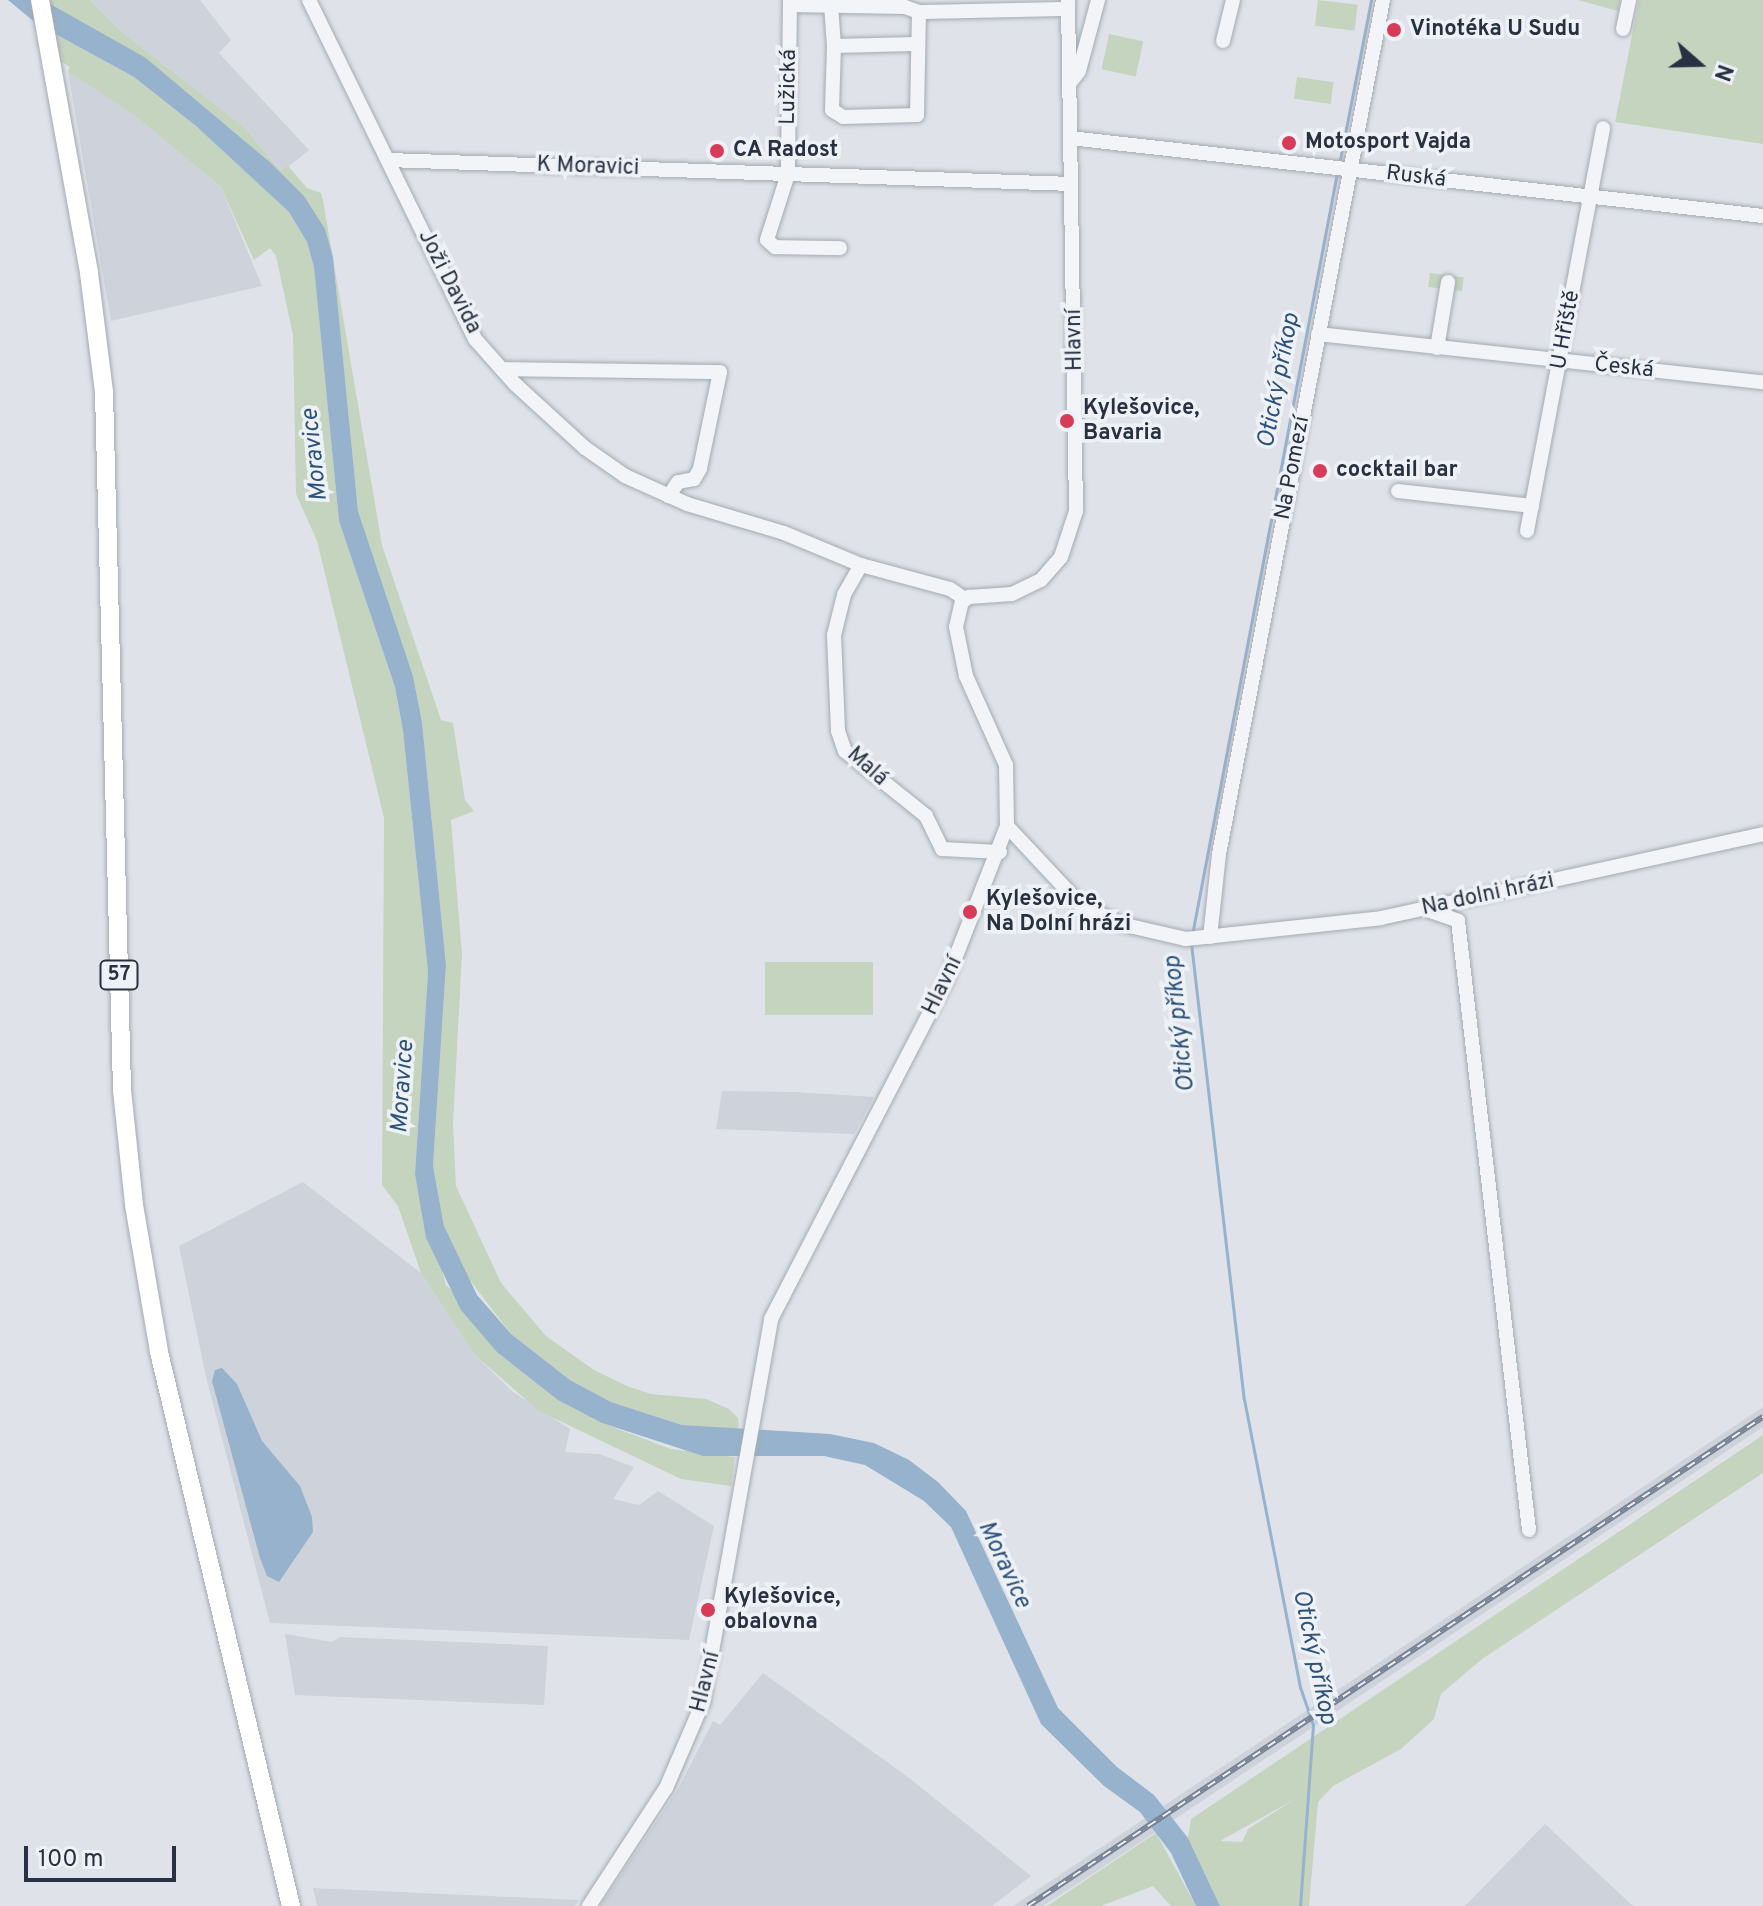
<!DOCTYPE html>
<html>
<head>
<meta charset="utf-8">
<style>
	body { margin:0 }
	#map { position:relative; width:1763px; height:1906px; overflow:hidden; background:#dfe3e9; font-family:Overpass,sans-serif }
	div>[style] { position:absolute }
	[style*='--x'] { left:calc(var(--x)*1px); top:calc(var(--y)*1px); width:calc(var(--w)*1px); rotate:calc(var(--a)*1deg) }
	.built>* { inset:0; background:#cdd2db }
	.green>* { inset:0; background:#c5d4bf; transform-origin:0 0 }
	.water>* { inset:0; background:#97b2cc }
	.stream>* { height:3px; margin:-1.5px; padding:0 1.5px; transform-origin:1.5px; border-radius:1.5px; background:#97b2cc }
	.roads { filter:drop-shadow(0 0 2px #a4aab3) drop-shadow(0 0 2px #a4aab3) }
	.minor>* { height:14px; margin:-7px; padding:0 7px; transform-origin:7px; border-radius:7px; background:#f2f4f7 }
	.major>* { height:18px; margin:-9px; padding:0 9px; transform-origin:9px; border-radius:9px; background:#fff }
	.rail>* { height:6px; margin-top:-3px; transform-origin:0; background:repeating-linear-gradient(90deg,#eef2f7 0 9px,#778394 0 18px); box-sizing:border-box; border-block:2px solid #778394 }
	.dots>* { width:22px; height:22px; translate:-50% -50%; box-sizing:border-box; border:4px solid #eef2f7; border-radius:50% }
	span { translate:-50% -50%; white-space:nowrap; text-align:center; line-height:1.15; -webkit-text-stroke:7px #eef2f7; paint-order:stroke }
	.shield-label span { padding:2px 6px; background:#eef2f7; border:2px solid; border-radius:6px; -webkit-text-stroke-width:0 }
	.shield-label { font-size:20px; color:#273141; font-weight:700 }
	.poi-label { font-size:22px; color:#273141; font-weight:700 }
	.left { translate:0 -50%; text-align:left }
	.street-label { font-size:22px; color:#273141 }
	.water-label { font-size:24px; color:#2e5278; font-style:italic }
	.north { position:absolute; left:1659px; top:24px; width:80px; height:80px; -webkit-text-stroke:6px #eef2f7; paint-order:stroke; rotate:110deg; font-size:22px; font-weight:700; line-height:32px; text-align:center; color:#273141 }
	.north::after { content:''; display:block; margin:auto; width:28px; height:36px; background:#273141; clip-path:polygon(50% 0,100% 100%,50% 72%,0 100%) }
	.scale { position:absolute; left:24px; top:1846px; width:152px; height:36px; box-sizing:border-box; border:4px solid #273141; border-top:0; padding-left:10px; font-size:24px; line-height:28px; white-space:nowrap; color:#273141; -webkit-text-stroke:6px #eef2f7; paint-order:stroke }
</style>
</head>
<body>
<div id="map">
	<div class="built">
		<i style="clip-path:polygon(90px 0,200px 0,231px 40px,219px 53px,309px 150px,282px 172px,244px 127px,122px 32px)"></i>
		<i style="clip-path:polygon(68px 72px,134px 115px,221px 187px,262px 286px,111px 321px)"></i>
		<i style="clip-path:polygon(722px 1091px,796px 1092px,874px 1097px,854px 1134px,716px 1129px)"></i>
		<i style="clip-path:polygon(303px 1182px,421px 1273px,475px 1355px,512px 1391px,570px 1429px,565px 1452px,599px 1454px,634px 1467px,613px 1499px,639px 1505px,658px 1491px,714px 1526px,689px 1640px,270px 1623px,206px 1377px,179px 1246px)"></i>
		<i style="clip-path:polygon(1763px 1407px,1763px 1427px,1088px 1877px,1043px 1906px,1013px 1906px)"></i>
		<i style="clip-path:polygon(285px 1634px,332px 1642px,340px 1637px,548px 1646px,544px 1705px,295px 1695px)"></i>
		<i style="clip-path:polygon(763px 1673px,908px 1777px,1031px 1876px,992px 1906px,600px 1906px,678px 1789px,713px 1721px,720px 1725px)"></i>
		<i style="clip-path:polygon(1545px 1824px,1633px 1906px,1465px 1906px)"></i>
		<i style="clip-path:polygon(313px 1888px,579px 1900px,575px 1906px,317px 1906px)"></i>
	</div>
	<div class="green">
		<i style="clip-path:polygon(50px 0,90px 0,122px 32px,244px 127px,281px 171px,288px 166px,307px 188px,321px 193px,323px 200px,382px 545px,441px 720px,453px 723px,465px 800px,474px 811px,451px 820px,462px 954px,453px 1124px,456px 1186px,501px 1283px,546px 1336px,594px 1370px,627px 1386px,651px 1394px,706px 1399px,729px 1409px,738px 1418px,739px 1430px,682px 1425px,611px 1402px,570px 1380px,511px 1334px,463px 1271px,444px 1226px,433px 1166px,446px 965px,422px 722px,413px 676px,358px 511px,333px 257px,304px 196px,271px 163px,146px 58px,96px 34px,51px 7px)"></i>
		<i style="left:1318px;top:0;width:40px;height:26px;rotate:7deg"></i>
		<i style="clip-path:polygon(1578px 0,1620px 0,1618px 11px)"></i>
		<i style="clip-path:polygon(1639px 0,1763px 0,1763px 144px,1615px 122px)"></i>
		<i style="clip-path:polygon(55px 34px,134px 77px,196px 126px,289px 212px,307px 242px,314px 266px,339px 521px,395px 687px,403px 731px,428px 972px,415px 1174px,446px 1285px,602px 1423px,671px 1449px,735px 1457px,731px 1486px,681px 1479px,539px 1411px,475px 1355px,421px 1273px,398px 1206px,382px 1185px,384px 818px,317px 541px,296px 494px,293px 335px,276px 256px,270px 248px,254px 260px,221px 187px,134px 115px,68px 72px,70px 67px,57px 59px)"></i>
		<i style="left:1109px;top:34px;width:35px;height:36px;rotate:12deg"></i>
		<i style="left:1297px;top:77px;width:37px;height:22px;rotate:8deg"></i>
		<i style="left:1430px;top:273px;width:34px;height:14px;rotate:7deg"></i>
		<i style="left:765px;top:962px;width:108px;height:53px"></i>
		<i style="clip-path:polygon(evenodd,1763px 1435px,1763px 1473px,1482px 1659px,1441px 1694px,1434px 1719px,1401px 1749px,1333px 1786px,1318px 1802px,1309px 1906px,1220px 1906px,1188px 1838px,1191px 1819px,1763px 1435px,1295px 1799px,1248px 1829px,1242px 1842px,1220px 1841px,1295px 1799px)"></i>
		<i style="clip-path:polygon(1156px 1833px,1196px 1906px,1171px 1906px,1153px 1886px,1101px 1906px,1047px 1906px)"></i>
	</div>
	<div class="water">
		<i style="clip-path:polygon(8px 0,43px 0,146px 58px,271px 163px,304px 196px,325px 229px,333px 257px,358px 511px,413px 676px,422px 722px,446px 965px,433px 1166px,444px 1226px,477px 1295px,511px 1334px,570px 1380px,611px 1402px,682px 1425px,830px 1434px,874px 1443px,909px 1460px,938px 1482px,966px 1511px,1058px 1708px,1117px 1767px,1154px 1795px,1188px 1838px,1220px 1906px,1196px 1906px,1171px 1853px,1140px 1812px,1104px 1786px,1041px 1724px,951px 1527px,924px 1501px,865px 1465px,824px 1456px,703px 1456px,602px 1423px,558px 1400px,497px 1352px,461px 1310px,426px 1238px,415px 1174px,428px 972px,403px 731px,395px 687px,339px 521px,314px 267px,307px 242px,289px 212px,196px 126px,134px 77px,37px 24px)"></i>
		<i style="clip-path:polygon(222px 1368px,237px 1384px,262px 1441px,300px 1486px,312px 1517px,313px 1532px,279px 1582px,267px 1576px,260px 1558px,212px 1381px,215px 1370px)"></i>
	</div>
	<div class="stream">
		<i style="--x:1339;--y:165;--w:168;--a:-79"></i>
		<i style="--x:1192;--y:935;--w:776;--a:-79.23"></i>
		<i style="--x:1191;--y:943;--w:459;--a:83.4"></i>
		<i style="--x:1244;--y:1399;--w:293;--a:79"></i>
		<i style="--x:1300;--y:1687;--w:40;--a:71.1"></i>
		<i style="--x:1313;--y:1725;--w:181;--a:94.1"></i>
	</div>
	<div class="roads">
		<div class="minor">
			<i style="--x:309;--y:0;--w:377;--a:63.9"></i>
			<i style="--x:475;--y:339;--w:60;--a:48.4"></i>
			<i style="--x:515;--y:384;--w:95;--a:42.4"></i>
			<i style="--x:585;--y:448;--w:49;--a:35"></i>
			<i style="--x:625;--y:476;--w:68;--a:24.3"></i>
			<i style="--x:687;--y:504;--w:101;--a:16.6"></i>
			<i style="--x:784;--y:533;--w:83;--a:22.6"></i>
			<i style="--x:861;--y:565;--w:92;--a:15.1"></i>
			<i style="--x:950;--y:589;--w:18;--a:34"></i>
			<i style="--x:790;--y:0;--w:174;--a:90.7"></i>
			<i style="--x:788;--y:174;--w:69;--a:107.7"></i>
			<i style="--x:767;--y:240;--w:11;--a:41"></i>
			<i style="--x:775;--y:247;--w:65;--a:0.9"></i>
			<i style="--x:790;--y:5;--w:115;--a:1"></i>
			<i style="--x:905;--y:7;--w:15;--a:20"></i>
			<i style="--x:831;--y:5;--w:41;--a:85.8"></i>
			<i style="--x:834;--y:46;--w:81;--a:-1.4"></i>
			<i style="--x:1623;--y:29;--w:30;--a:-78"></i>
			<i style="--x:1223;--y:41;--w:42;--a:-76.3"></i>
			<i style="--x:834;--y:46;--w:64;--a:91.8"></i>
			<i style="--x:832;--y:110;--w:13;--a:32"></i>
			<i style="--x:843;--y:117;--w:74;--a:-1.5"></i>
			<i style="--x:917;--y:115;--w:103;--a:-88.9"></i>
			<i style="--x:919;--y:12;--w:148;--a:-1.2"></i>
			<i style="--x:1069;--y:84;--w:16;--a:-52"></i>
			<i style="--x:1079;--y:71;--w:73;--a:-75"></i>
			<i style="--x:1070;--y:138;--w:697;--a:6.42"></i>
			<i style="--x:388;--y:160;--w:683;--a:2.01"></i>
			<i style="--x:1318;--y:334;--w:448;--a:6.2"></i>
			<i style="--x:1437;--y:348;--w:67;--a:-80.5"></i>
			<i style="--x:502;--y:369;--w:218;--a:0.8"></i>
			<i style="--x:720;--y:372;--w:99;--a:101.7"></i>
			<i style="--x:700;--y:469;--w:12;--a:121"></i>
			<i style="--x:694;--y:479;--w:16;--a:169"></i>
			<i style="--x:678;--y:482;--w:17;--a:123"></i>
			<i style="--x:1398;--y:491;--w:135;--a:6.4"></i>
			<i style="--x:1527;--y:531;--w:410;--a:-79.3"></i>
			<i style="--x:861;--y:565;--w:34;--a:120"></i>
			<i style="--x:844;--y:595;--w:41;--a:104"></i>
			<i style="--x:834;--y:635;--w:96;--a:87.6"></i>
			<i style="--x:838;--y:731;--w:21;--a:71"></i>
			<i style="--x:845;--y:751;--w:104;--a:38.7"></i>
			<i style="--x:926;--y:816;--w:37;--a:64"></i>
			<i style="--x:942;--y:849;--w:58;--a:3"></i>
			<i style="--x:1007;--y:826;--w:108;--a:46.9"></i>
			<i style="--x:1081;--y:905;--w:44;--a:25.4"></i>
			<i style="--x:1121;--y:924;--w:67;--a:13"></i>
			<i style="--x:1186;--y:939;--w:196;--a:-6.1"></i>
			<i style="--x:1381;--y:918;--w:391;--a:-12.4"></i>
			<i style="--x:1424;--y:909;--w:36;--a:19"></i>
			<i style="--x:1458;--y:921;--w:613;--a:83.35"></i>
			<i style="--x:1210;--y:937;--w:83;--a:-83.8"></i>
			<i style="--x:1219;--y:854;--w:870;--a:-79.13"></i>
			<i style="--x:589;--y:1906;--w:141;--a:-56.9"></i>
			<i style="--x:666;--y:1788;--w:94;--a:-66.7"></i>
			<i style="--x:703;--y:1702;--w:389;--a:-79.9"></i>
			<i style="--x:771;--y:1319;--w:383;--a:-62.6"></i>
			<i style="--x:947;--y:979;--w:164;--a:-68.6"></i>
			<i style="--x:1007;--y:826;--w:61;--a:-90.9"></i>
			<i style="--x:1006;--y:765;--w:98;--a:-114.2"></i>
			<i style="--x:966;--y:676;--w:50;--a:-101.5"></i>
			<i style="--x:956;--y:627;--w:26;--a:-77"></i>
			<i style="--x:962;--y:602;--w:9;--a:-36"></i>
			<i style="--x:969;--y:597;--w:43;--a:-4"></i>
			<i style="--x:1012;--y:594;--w:32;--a:-26"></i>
			<i style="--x:1041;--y:580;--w:30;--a:-49"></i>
			<i style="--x:1061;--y:557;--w:48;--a:-71.9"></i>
			<i style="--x:1076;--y:511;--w:511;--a:-90.9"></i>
		</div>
		<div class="major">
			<i style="--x:40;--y:0;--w:277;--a:79.8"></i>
			<i style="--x:89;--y:273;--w:120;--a:82.8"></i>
			<i style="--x:104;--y:392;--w:698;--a:88.52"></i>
			<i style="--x:122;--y:1090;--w:116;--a:84"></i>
			<i style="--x:134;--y:1205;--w:149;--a:80.3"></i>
			<i style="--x:159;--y:1352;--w:570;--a:76.6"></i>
		</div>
	</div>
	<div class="rail">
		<i style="--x:1028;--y:1906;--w:883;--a:-33.64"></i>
	</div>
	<div class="dots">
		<i style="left:1394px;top:30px;background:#d73b57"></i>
		<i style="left:1289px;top:143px;background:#d73b57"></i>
		<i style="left:717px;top:151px;background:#d73b57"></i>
		<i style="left:1067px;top:421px;background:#d73b57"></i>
		<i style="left:1320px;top:471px;background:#d73b57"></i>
		<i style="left:970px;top:912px;background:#d73b57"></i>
		<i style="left:708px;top:1610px;background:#d73b57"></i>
	</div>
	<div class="shield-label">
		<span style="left:119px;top:975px">57</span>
	</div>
	<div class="poi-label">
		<span class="left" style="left:1410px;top:30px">Vinotéka U Sudu</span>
		<span class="left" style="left:1305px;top:143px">Motosport Vajda</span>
		<span class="left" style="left:733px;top:151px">CA Radost</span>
		<span class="left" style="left:1083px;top:421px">Kylešovice,<br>Bavaria</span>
		<span class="left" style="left:1336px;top:471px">cocktail bar</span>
		<span class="left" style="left:986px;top:912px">Kylešovice,<br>Na Dolní hrázi</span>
		<span class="left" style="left:724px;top:1610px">Kylešovice,<br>obalovna</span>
	</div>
	<div class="street-label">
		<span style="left:789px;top:87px;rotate:-89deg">Lužická</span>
		<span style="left:588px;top:167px;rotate:2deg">K Moravici</span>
		<span style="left:1416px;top:177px;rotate:7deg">Ruská</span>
		<span style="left:449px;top:282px;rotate:63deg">Joži Davida</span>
		<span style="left:1566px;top:330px;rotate:-80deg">U Hřiště</span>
		<span style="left:1075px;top:340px;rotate:-91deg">Hlavní</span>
		<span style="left:1624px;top:368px;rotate:6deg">Česká</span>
		<span style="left:1293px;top:468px;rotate:-79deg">Na Pomezí</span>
		<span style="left:867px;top:767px;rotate:42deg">Malá</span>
		<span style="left:1488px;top:895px;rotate:-12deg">Na dolni hrázi</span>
		<span style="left:943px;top:986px;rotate:-64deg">Hlavní</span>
		<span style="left:706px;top:1682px;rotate:-76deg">Hlavní</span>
	</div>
	<div class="water-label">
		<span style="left:1280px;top:381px;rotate:-79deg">Otický příkop</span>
		<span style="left:316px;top:455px;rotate:-96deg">Moravice</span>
		<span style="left:1181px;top:1024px;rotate:-96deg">Otický příkop</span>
		<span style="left:404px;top:1087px;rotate:-86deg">Moravice</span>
		<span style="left:1003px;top:1565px;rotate:65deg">Moravice</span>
		<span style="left:1313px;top:1657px;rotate:78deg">Otický příkop</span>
	</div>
	<div class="north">N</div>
	<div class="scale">100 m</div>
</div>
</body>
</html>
